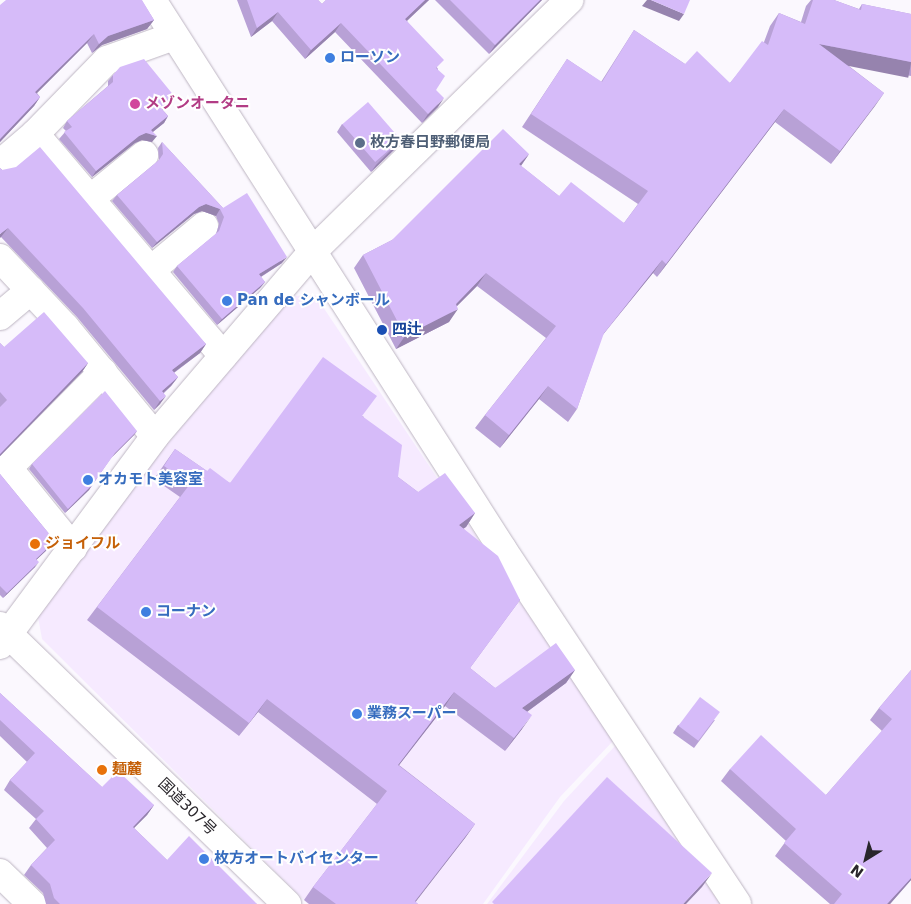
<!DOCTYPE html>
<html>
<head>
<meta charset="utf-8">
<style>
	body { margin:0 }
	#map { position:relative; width:911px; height:904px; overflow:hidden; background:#fbf8fe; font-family:"DejaVu Sans","Noto Sans JP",sans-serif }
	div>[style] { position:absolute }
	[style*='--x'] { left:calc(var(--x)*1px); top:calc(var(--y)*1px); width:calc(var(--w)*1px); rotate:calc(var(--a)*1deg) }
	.built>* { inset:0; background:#f6eaff }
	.roads { filter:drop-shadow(0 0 1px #bdb5c2) drop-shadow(0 0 1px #bdb5c2) }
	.minor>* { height:28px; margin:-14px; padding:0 14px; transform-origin:14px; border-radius:14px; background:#fff }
	.highway>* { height:28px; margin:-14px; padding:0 14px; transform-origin:14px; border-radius:14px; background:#fff }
	.wall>* { inset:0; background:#b8a1d6 }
	.shaded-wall>* { inset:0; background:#9683ae; transform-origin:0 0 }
	.building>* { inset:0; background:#d6bbf9; transform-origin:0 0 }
	.dots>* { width:14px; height:14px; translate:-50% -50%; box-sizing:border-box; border:2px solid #fff; border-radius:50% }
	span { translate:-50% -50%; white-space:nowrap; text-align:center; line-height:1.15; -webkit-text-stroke:4px #fff; paint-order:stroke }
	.shop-label { font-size:15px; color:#366cbe; font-weight:700 }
	.left { translate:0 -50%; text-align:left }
	.hotel-label { font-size:15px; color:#b23c85; font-weight:700 }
	.service-label { font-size:15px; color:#4e5e75; font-weight:700 }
	.transit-label { font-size:15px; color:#164399; font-weight:700 }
	.food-label { font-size:15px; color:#c56008; font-weight:700 }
	.street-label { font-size:15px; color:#29262b }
	.north { position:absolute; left:841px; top:834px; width:50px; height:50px; -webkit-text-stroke:4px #fff; paint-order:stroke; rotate:216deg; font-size:14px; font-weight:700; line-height:20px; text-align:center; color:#29262b }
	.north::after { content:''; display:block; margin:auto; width:18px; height:22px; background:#29262b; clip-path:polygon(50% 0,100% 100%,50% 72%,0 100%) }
</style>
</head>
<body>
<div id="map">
	<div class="built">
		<i style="clip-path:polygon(315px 295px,613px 741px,560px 797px,483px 904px,308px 904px,42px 639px,38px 617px,141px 476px,290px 296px)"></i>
		<i style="clip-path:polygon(615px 746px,720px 904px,487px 904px,564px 801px)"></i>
	</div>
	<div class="roads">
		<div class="minor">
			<i style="--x:152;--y:0;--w:652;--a:57.45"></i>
			<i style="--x:503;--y:550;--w:424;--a:56.5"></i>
			<i style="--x:35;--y:134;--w:291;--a:49.7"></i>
			<i style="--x:0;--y:164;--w:46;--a:-40.6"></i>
			<i style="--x:35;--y:134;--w:103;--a:-45.8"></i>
			<i style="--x:107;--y:60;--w:71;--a:-19.7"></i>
			<i style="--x:90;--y:199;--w:70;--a:-39.2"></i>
			<i style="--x:0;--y:258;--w:95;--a:46.7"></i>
			<i style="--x:65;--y:327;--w:141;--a:50.5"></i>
			<i style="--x:151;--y:270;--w:69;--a:-39.7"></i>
			<i style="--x:0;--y:316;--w:40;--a:-40"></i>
			<i style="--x:73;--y:548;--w:103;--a:-129.1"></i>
			<i style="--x:8;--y:468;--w:135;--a:-45.3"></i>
			<i style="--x:0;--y:645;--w:260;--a:-53.4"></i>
			<i style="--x:155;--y:436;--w:243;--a:-49.5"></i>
			<i style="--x:313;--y:251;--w:359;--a:-44.4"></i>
			<i style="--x:0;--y:873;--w:45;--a:44.1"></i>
		</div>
		<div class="highway">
			<i style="--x:0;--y:626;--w:400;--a:44.1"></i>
		</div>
	</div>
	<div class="wall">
		<i style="clip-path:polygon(237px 0,318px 0,322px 4px,326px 0,429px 0,407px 21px,438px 69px,436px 90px,438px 107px,422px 123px,335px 32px,305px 59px,272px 21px,251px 37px)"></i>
		<i style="clip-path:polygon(435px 0,542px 0,489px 54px)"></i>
		<i style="clip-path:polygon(811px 0,834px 0,859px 9px,862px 4px,911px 14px,911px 76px,845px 63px,884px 93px,831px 164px,775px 122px,657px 277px,653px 273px,602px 336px,577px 409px,568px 422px,539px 399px,500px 448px,475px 428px,485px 415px,546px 338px,477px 286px,457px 306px,449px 322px,396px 349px,354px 268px,363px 255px,392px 240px,529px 154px,521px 166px,559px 196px,624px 223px,638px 204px,522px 127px,567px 59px,601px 82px,634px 30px,685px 64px,730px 83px,764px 42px,770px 26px,779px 13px,801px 22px,806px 6px)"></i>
		<i style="clip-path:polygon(142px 1px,154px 20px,147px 29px,102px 45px,92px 53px,87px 43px,37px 93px,40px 97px,34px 106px,0 142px,0 5px)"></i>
		<i style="clip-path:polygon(113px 75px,171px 104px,163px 110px,168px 116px,164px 123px,153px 132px,152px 142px,142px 140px,135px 143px,92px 177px,59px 139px,66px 131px,63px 128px,67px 121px,108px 86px,108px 81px)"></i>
		<i style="clip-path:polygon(342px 124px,401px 140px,396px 148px,371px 172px,337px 132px)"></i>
		<i style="clip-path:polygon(162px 142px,223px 208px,282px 263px,261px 277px,265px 282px,260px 288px,217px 325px,173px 272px,177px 266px,216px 234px,219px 224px,216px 216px,202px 211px,194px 214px,152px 248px,112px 201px,117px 195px,159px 160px,158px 148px)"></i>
		<i style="clip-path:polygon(0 168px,206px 344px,200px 353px,174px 373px,178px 377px,171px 386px,164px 393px,160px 404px,154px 410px,77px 317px,1px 237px)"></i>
		<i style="clip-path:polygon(0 343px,4px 347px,88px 363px,82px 372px,0 456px)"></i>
		<i style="clip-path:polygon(363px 416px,398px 477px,418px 492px,475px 513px,466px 527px,463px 528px,520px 600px,470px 668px,495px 688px,575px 670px,566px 683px,527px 712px,522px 729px,505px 751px,445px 706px,399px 765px,475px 824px,465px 838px,415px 902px,418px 904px,309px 904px,304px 900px,313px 887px,377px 804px,258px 712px,239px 736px,87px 620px,180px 497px,154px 479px,175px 449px,207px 471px,230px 483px)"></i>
		<i style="clip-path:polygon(137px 431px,134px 435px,111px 458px,89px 490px,65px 513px,29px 469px,32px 464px)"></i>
		<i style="clip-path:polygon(0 474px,55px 541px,51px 546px,36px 560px,35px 567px,3px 598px,0 595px)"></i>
		<i style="clip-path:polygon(911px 670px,911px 880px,890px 904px,830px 904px,775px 856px,786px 841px,721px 781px,730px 769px,826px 795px,882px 731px,870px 720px,879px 708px)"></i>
		<i style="clip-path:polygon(0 693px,102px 787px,154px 805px,147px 815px,134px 828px,167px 860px,257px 904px,46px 904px,43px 893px,24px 875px,31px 865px,47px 848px,29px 828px,36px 819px,4px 790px,10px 780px,27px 762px,0 736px)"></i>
		<i style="clip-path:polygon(715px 720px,694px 748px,673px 733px,678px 725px)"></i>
	</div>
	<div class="shaded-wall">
		<i style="clip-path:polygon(425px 0,429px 0,399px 28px,405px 19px)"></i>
		<i style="clip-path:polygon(540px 0,542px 0,489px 54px,495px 45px)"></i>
		<i style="clip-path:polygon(647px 0,651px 0,684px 14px,679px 21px,642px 6px)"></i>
		<i style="clip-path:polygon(278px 12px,272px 21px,251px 37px,257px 28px)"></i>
		<i style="clip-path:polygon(154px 20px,147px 29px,102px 45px,92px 53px,99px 44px,108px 36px)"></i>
		<i style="clip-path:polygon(341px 23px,335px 32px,305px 59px,311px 50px)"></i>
		<i style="clip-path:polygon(94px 34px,87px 43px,29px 101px,35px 92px)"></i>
		<i style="left:819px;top:44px;width:94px;height:16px;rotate:11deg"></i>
		<i style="clip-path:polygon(884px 93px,875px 106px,831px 164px,840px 151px)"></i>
		<i style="clip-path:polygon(40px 97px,34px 106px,0 142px,0 139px)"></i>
		<i style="clip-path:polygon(175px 97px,171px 104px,157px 114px,161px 108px)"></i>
		<i style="clip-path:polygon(444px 98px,438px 107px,422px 123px,428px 114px)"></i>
		<i style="clip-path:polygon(784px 109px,775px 122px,657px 277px,666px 264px)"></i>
		<i style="clip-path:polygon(168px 116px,164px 123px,150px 134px,157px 136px,152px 142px,142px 140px,135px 143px,92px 177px,96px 171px,139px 136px,151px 130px)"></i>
		<i style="clip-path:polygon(401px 140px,396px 148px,371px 172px,376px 165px)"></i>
		<i style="clip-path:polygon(529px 154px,520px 167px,519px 164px)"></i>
		<i style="clip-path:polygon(206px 204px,220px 209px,216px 216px,202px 211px,194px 214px,152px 248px,157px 242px,199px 207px)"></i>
		<i style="clip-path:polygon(8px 228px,1px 237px,0 238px,0 234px)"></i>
		<i style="clip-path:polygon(287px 257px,282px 263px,254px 281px,259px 274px)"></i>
		<i style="clip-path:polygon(662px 260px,653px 273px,594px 345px,604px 333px)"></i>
		<i style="clip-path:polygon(486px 273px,477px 286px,450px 313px,458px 309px,449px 322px,396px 349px,405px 336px,456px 304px)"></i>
		<i style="clip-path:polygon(265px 282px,260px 288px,217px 325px,222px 319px)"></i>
		<i style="clip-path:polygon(206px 344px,200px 353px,165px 379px,172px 370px)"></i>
		<i style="clip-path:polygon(88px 363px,82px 372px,0 456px,0 454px)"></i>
		<i style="clip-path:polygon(178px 377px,171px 386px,157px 398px,162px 391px)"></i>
		<i style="clip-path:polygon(548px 386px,539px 399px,500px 448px,509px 435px)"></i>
		<i style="clip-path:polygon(166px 396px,160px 404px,154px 410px,160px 401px)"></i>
		<i style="clip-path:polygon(137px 431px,134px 435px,111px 458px,115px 453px)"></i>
		<i style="clip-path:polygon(92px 485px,89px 490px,65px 513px,68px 509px)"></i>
		<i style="clip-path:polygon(475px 513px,466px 527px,450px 538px,459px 525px)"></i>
		<i style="clip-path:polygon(55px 541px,51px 546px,32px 564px,36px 559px)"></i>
		<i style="clip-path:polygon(39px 562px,35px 567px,3px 598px,7px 593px)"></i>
		<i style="clip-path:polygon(575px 670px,566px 683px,513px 722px,522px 708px)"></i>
		<i style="clip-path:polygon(454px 692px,445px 706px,389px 778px,398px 765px)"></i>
		<i style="clip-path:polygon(267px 699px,258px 712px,239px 736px,249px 723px)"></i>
		<i style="clip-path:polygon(532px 715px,522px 729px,505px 751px,514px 738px)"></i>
		<i style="clip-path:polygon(154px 805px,147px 815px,126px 836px,133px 827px)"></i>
		<i style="clip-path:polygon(475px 824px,465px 838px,414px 904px,413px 904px)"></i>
		<i style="clip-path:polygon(712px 873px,702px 887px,686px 904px,683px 904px)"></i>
		<i style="clip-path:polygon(911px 878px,911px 880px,890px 904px,887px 904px)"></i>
	</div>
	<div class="building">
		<i style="clip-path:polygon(6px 0,142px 0,154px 20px,108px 36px,99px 44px,94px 34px,35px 92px,40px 97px,0 139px,0 5px)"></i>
		<i style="clip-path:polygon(247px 0,318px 0,322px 4px,326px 0,425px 0,405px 19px,444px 60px,436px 68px,445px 76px,436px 90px,444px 98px,428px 114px,341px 23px,311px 50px,278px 12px,257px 28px)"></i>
		<i style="clip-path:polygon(450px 0,540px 0,495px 45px)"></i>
		<i style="clip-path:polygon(651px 0,690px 0,684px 14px)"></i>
		<i style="clip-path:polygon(813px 0,834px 0,861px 10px,862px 4px,911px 14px,911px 62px,819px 44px,884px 93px,840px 151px,784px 109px,666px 264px,662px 260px,604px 333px,577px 409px,548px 386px,509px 435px,485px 415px,556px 326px,486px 273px,456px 304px,458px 309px,405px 336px,363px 255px,392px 240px,503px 129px,529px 154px,519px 164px,559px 196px,571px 182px,624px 223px,648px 191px,531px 114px,567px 59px,602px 82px,634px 30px,685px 64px,697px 51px,730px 83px,762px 41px,768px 45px,779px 13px,805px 24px)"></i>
		<i style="clip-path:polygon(144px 59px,175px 97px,161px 108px,168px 116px,151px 130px,157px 136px,146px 133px,139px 136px,96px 171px,64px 132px,72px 127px,67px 121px,113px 82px,113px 75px,120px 67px)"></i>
		<i style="left:368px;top:102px;width:50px;height:34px;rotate:49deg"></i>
		<i style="clip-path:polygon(162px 142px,223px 208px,247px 193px,287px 257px,259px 274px,265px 282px,222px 319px,177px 266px,219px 231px,224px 217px,220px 209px,206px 204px,199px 207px,157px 242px,117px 195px,159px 160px,163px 154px)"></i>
		<i style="clip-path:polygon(40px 147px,206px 344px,172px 370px,178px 377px,162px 391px,166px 396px,160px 401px,83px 308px,8px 228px,0 234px,0 168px,2px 170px,16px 167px)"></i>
		<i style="clip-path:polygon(44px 312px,88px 363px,0 454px,0 407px,7px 400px,0 392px,0 343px,4px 347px)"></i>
		<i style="clip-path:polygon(323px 357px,377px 396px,362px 416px,402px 445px,398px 477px,418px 492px,445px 473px,475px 513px,459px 525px,498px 556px,520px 600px,470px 668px,495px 688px,556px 643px,575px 670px,522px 708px,532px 715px,514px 738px,454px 692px,398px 765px,475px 824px,415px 901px,418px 904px,336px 904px,313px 887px,387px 791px,267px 699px,249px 723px,97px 607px,190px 484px,164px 466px,175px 449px,207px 471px,210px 468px,230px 483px)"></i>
		<i style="clip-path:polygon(105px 391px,137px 431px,115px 453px,92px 485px,68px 509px,32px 464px)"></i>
		<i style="clip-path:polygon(0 474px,55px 541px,36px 559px,39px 562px,7px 593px,0 586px)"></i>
		<i style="clip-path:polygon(911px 670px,911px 878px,887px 904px,834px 904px,842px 894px,784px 843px,796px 829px,730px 769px,761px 735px,826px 795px,892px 719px,879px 708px)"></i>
		<i style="clip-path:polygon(0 693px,102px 787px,118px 771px,154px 805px,133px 827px,167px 860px,189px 836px,257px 904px,60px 904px,54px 898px,50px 884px,31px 865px,55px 840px,36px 819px,44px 811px,10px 780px,35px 753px,0 720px)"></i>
		<i style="left:700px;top:697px;width:25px;height:36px;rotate:37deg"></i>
		<i style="clip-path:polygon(607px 777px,712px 873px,683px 904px,494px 904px,492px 902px)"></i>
	</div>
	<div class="dots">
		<i style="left:330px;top:58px;background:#3f7fe0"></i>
		<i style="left:135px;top:104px;background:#d1479c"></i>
		<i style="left:360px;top:143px;background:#5c6f8a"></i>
		<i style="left:227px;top:301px;background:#3f7fe0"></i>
		<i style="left:382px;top:330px;background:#1a4fb4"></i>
		<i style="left:88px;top:480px;background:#3f7fe0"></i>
		<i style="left:35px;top:544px;background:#e8710a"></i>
		<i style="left:146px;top:612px;background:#3f7fe0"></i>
		<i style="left:357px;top:714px;background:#3f7fe0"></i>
		<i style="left:102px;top:770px;background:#e8710a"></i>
		<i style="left:204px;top:859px;background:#3f7fe0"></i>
	</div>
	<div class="shop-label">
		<span class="left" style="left:340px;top:58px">ローソン</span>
		<span class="left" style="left:237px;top:301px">Pan de シャンボール</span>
		<span class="left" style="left:98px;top:480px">オカモト美容室</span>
		<span class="left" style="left:156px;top:612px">コーナン</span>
		<span class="left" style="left:367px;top:714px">業務スーパー</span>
		<span class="left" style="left:214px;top:859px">枚方オートバイセンター</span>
	</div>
	<div class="hotel-label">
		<span class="left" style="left:145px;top:104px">メゾンオータニ</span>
	</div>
	<div class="service-label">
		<span class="left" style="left:370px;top:143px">枚方春日野郵便局</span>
	</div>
	<div class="transit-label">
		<span class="left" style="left:392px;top:330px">四辻</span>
	</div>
	<div class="food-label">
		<span class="left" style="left:45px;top:544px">ジョイフル</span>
		<span class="left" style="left:112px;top:770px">麺麓</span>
	</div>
	<div class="street-label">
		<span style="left:187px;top:807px;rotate:44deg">国道307号</span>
	</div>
	<div class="north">N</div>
</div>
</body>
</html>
